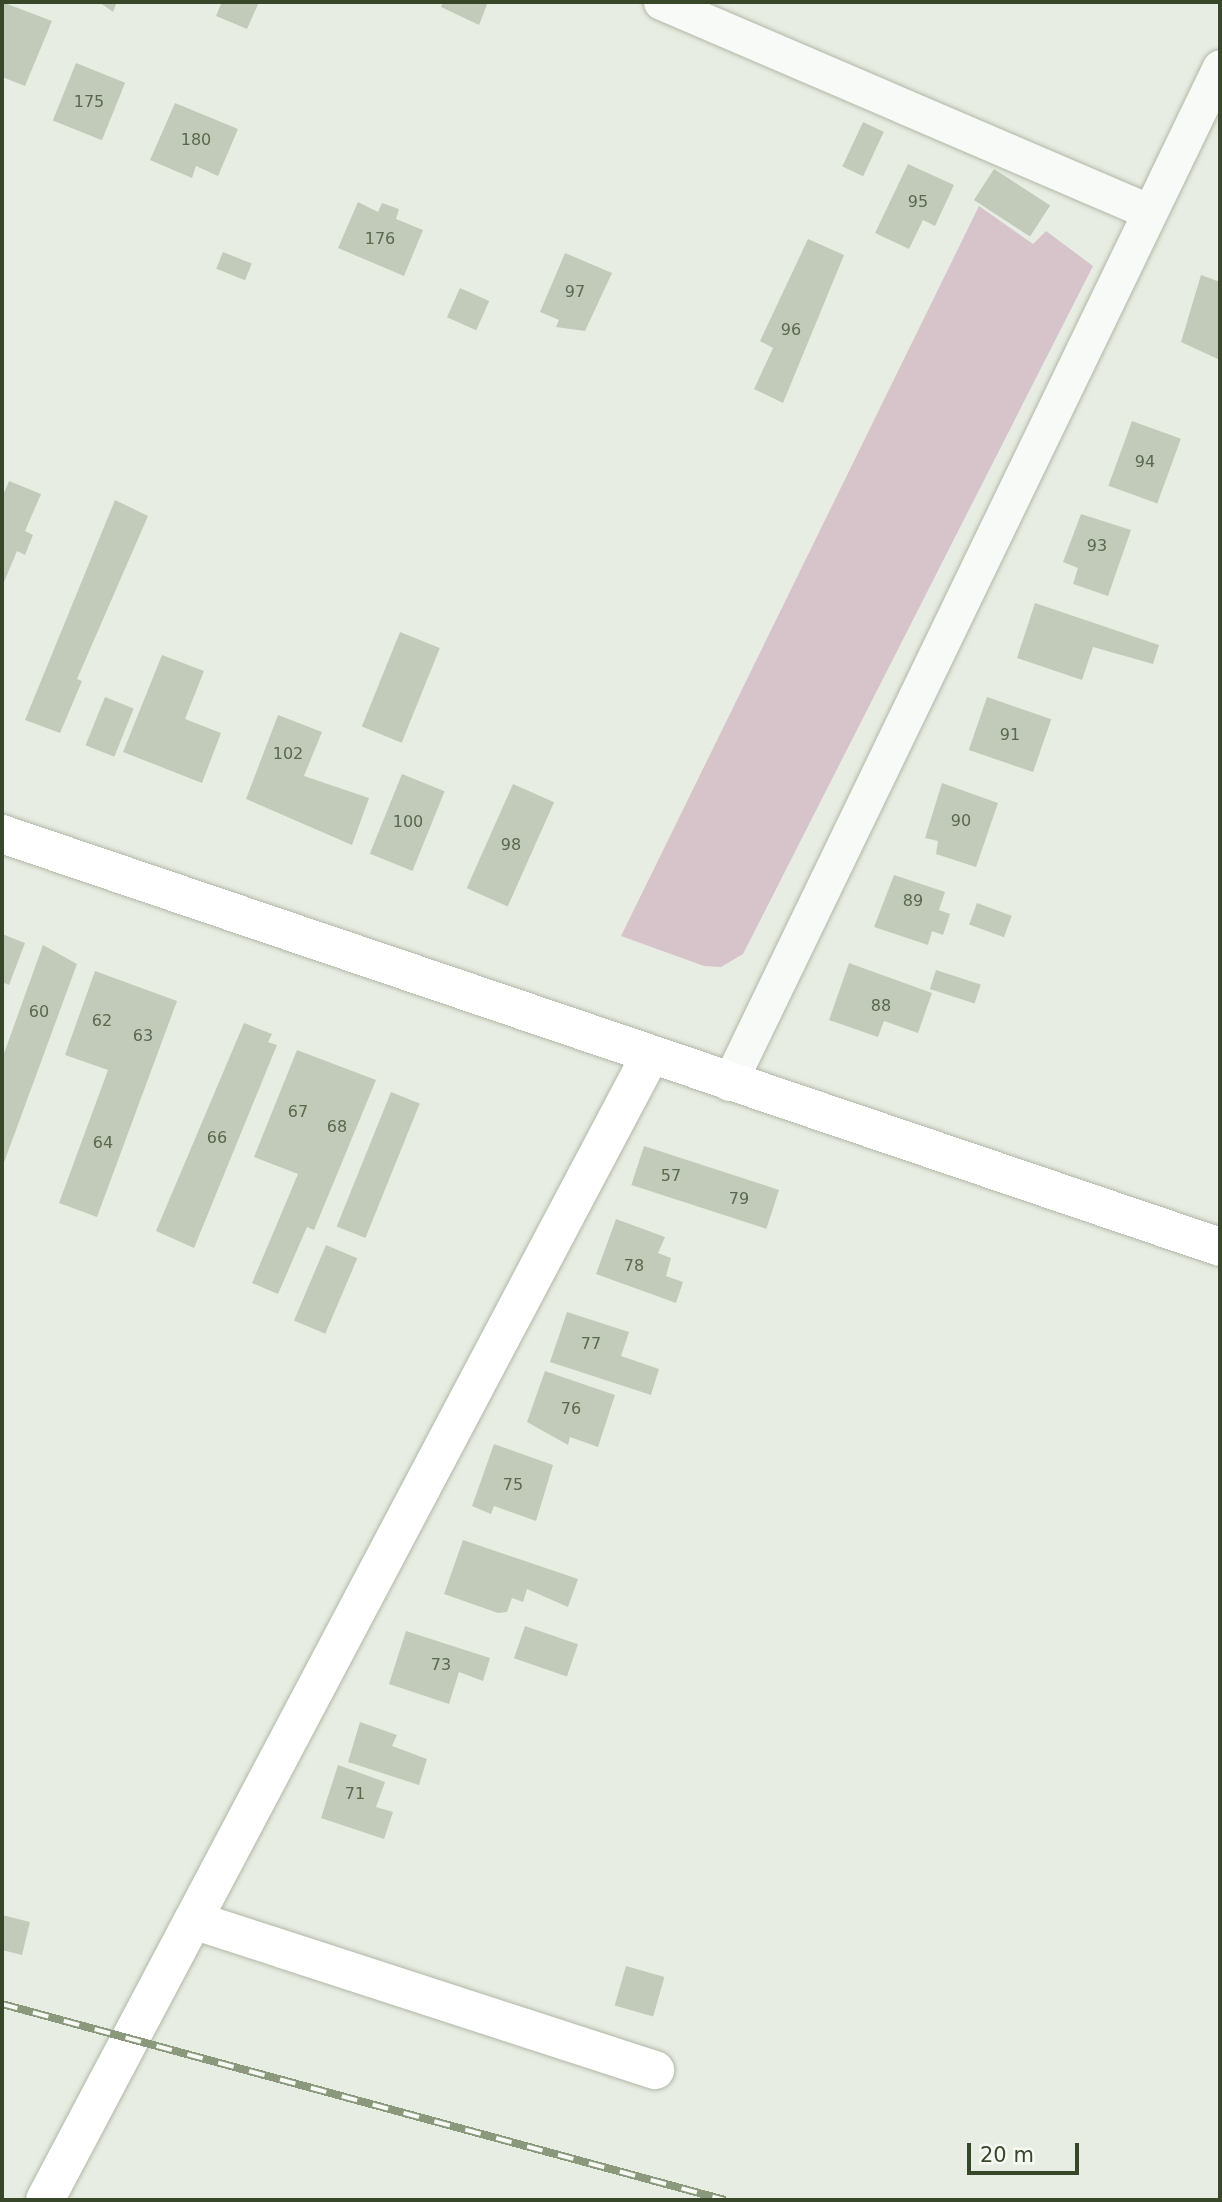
<!DOCTYPE html>
<html>
<head>
<meta charset="utf-8">
<style>
	body { margin:0 }
	#map { position:relative; width:1222px; height:2202px; overflow:hidden; background:#e8ede3; font-family:"DejaVu Sans",sans-serif }
	div>[style] { position:absolute }
	[style*='--x'] { left:calc(var(--x)*1px); top:calc(var(--y)*1px); width:calc(var(--w)*1px); rotate:calc(var(--a)*1deg) }
	.green>* { inset:0; background:#d7c4cb }
	.building>* { inset:0; background:#c2cbba; transform-origin:0 0 }
	.roads { filter:drop-shadow(0 0 2px #b0b8a7) drop-shadow(0 0 2px #b0b8a7) }
	.street>* { height:35px; margin:-17.5px; padding:0 17.5px; transform-origin:17.5px; border-radius:17.5px; background:#f8faf7 }
	.secondary>* { height:38px; margin:-19px; padding:0 19px; transform-origin:19px; border-radius:19px; background:#fff }
	.rail>* { height:8px; margin-top:-4px; transform-origin:0; background:repeating-linear-gradient(90deg,#f7f9f4 0 16px,#8a987b 0 32px); box-sizing:border-box; border-block:2px solid #8a987b }
	span { translate:-50% -50%; white-space:nowrap; text-align:center; line-height:1.15; -webkit-text-stroke:5px #f7f9f4; paint-order:stroke }
	.number-label { font-size:16px; color:#5a684d }
	.number-label span { -webkit-text-stroke-width:0 }
	.frame { position:absolute; inset:0; border:4px solid #384729; pointer-events:none }
	.scale { position:absolute; left:967px; top:2143px; width:112px; height:32px; box-sizing:border-box; border:4px solid #384729; border-top:0; padding-left:9px; font-size:21px; line-height:24px; white-space:nowrap; color:#384729; -webkit-text-stroke:5px #f7f9f4; paint-order:stroke }
</style>
</head>
<body>
<div id="map">
	<div class="green">
		<i style="clip-path:polygon(979px 206px,1033px 244px,1046px 231px,1093px 266px,743px 954px,721px 967px,704px 966px,621px 936px)"></i>
	</div>
	<div class="building">
		<i style="clip-path:polygon(2px 2px,52px 21px,25px 86px,2px 77px)"></i>
		<i style="clip-path:polygon(99px 2px,117px 2px,113px 12px)"></i>
		<i style="clip-path:polygon(215px 2px,259px 2px,247px 29px,216px 16px,221px 4px)"></i>
		<i style="clip-path:polygon(443px 2px,488px 2px,479px 25px,441px 7px)"></i>
		<i style="left:76px;top:63px;width:53px;height:62px;rotate:22deg"></i>
		<i style="clip-path:polygon(175px 103px,238px 129px,218px 176px,196px 166px,192px 178px,150px 160px)"></i>
		<i style="left:863px;top:122px;width:23px;height:49px;rotate:25deg"></i>
		<i style="clip-path:polygon(908px 164px,954px 185px,935px 226px,923px 220px,909px 249px,875px 233px)"></i>
		<i style="left:994px;top:169px;width:67px;height:37px;rotate:33deg"></i>
		<i style="clip-path:polygon(358px 202px,378px 212px,382px 203px,399px 209px,396px 219px,423px 230px,404px 276px,338px 248px)"></i>
		<i style="clip-path:polygon(808px 239px,844px 255px,783px 403px,754px 389px,773px 348px,760px 341px)"></i>
		<i style="left:223px;top:252px;width:31px;height:18px;rotate:22deg"></i>
		<i style="clip-path:polygon(565px 253px,612px 273px,585px 331px,556px 327px,559px 320px,540px 312px)"></i>
		<i style="clip-path:polygon(1201px 275px,1220px 282px,1220px 360px,1181px 342px)"></i>
		<i style="left:460px;top:288px;width:32px;height:32px;rotate:24deg"></i>
		<i style="left:1132px;top:421px;width:52px;height:69px;rotate:20deg"></i>
		<i style="clip-path:polygon(9px 481px,41px 494px,25px 531px,33px 535px,25px 555px,17px 551px,2px 587px,2px 498px)"></i>
		<i style="clip-path:polygon(115px 500px,148px 516px,77px 679px,82px 681px,60px 733px,25px 720px)"></i>
		<i style="clip-path:polygon(1081px 514px,1131px 530px,1108px 596px,1073px 584px,1078px 568px,1063px 562px)"></i>
		<i style="clip-path:polygon(1035px 603px,1159px 645px,1153px 664px,1093px 647px,1082px 680px,1017px 658px)"></i>
		<i style="left:400px;top:632px;width:43px;height:102px;rotate:22deg"></i>
		<i style="clip-path:polygon(162px 655px,204px 671px,185px 719px,221px 733px,202px 783px,123px 752px)"></i>
		<i style="left:105px;top:697px;width:31px;height:52px;rotate:22deg"></i>
		<i style="left:987px;top:697px;width:68px;height:56px;rotate:19deg"></i>
		<i style="clip-path:polygon(278px 715px,322px 732px,304px 776px,369px 798px,352px 845px,246px 799px)"></i>
		<i style="left:402px;top:774px;width:46px;height:86px;rotate:22deg"></i>
		<i style="clip-path:polygon(942px 783px,998px 803px,976px 867px,936px 854px,938px 841px,925px 838px)"></i>
		<i style="left:513px;top:784px;width:45px;height:114px;rotate:24deg"></i>
		<i style="clip-path:polygon(894px 875px,945px 892px,939px 910px,950px 914px,943px 935px,932px 931px,928px 945px,874px 927px)"></i>
		<i style="left:977px;top:903px;width:37px;height:23px;rotate:20deg"></i>
		<i style="clip-path:polygon(2px 934px,25px 943px,9px 985px,2px 982px)"></i>
		<i style="clip-path:polygon(43px 945px,77px 964px,2px 1168px,2px 1059px)"></i>
		<i style="clip-path:polygon(849px 963px,932px 993px,918px 1033px,884px 1021px,878px 1037px,829px 1020px)"></i>
		<i style="left:936px;top:970px;width:47px;height:20px;rotate:18deg"></i>
		<i style="clip-path:polygon(95px 971px,177px 1001px,97px 1217px,59px 1203px,108px 1070px,65px 1055px)"></i>
		<i style="clip-path:polygon(244px 1023px,272px 1034px,268px 1042px,277px 1045px,194px 1248px,156px 1231px)"></i>
		<i style="clip-path:polygon(297px 1050px,376px 1080px,314px 1230px,307px 1227px,278px 1294px,252px 1283px,298px 1174px,254px 1157px)"></i>
		<i style="left:391px;top:1092px;width:31px;height:145px;rotate:22deg"></i>
		<i style="left:644px;top:1146px;width:142px;height:41px;rotate:18deg"></i>
		<i style="clip-path:polygon(616px 1219px,665px 1237px,658px 1253px,671px 1258px,666px 1276px,683px 1282px,676px 1303px,596px 1274px)"></i>
		<i style="left:326px;top:1245px;width:34px;height:82px;rotate:23deg"></i>
		<i style="clip-path:polygon(567px 1312px,629px 1332px,621px 1356px,659px 1369px,651px 1395px,550px 1362px)"></i>
		<i style="clip-path:polygon(545px 1371px,615px 1395px,598px 1447px,570px 1437px,568px 1445px,527px 1422px)"></i>
		<i style="clip-path:polygon(494px 1444px,553px 1465px,536px 1521px,494px 1506px,491px 1514px,472px 1506px)"></i>
		<i style="clip-path:polygon(463px 1540px,578px 1579px,568px 1607px,527px 1589px,523px 1602px,512px 1598px,507px 1612px,498px 1613px,444px 1594px)"></i>
		<i style="left:525px;top:1626px;width:56px;height:34px;rotate:19deg"></i>
		<i style="clip-path:polygon(406px 1631px,490px 1658px,483px 1681px,459px 1672px,449px 1704px,389px 1684px)"></i>
		<i style="clip-path:polygon(360px 1722px,397px 1735px,392px 1746px,427px 1759px,419px 1785px,348px 1762px)"></i>
		<i style="clip-path:polygon(338px 1765px,385px 1782px,376px 1807px,393px 1812px,384px 1839px,321px 1818px)"></i>
		<i style="clip-path:polygon(2px 1915px,30px 1922px,22px 1955px,2px 1950px)"></i>
		<i style="left:626px;top:1966px;width:40px;height:41px;rotate:16deg"></i>
	</div>
	<div class="roads">
		<div class="street">
			<i style="--x:661;--y:2;--w:530;--a:23.23"></i>
			<i style="--x:729;--y:1083;--w:1128;--a:-64.21"></i>
		</div>
		<div class="secondary">
			<i style="--x:2;--y:834;--w:1286;--a:18.73"></i>
			<i style="--x:193;--y:1920;--w:486;--a:18"></i>
			<i style="--x:45;--y:2200;--w:1294;--a:-62.13"></i>
		</div>
	</div>
	<div class="rail">
		<i style="--x:2;--y:2004;--w:749;--a:15.17"></i>
	</div>
	<div class="number-label">
		<span style="left:89px;top:102px">175</span>
		<span style="left:196px;top:140px">180</span>
		<span style="left:918px;top:202px">95</span>
		<span style="left:380px;top:239px">176</span>
		<span style="left:575px;top:292px">97</span>
		<span style="left:791px;top:330px">96</span>
		<span style="left:1145px;top:462px">94</span>
		<span style="left:1097px;top:546px">93</span>
		<span style="left:1010px;top:735px">91</span>
		<span style="left:288px;top:754px">102</span>
		<span style="left:961px;top:821px">90</span>
		<span style="left:408px;top:822px">100</span>
		<span style="left:511px;top:845px">98</span>
		<span style="left:913px;top:901px">89</span>
		<span style="left:881px;top:1006px">88</span>
		<span style="left:39px;top:1012px">60</span>
		<span style="left:102px;top:1021px">62</span>
		<span style="left:143px;top:1036px">63</span>
		<span style="left:298px;top:1112px">67</span>
		<span style="left:337px;top:1127px">68</span>
		<span style="left:217px;top:1138px">66</span>
		<span style="left:103px;top:1143px">64</span>
		<span style="left:671px;top:1176px">57</span>
		<span style="left:739px;top:1199px">79</span>
		<span style="left:634px;top:1266px">78</span>
		<span style="left:591px;top:1344px">77</span>
		<span style="left:571px;top:1409px">76</span>
		<span style="left:513px;top:1485px">75</span>
		<span style="left:441px;top:1665px">73</span>
		<span style="left:355px;top:1794px">71</span>
	</div>
	<div class="frame"></div>
	<div class="scale">20 m</div>
</div>
</body>
</html>
